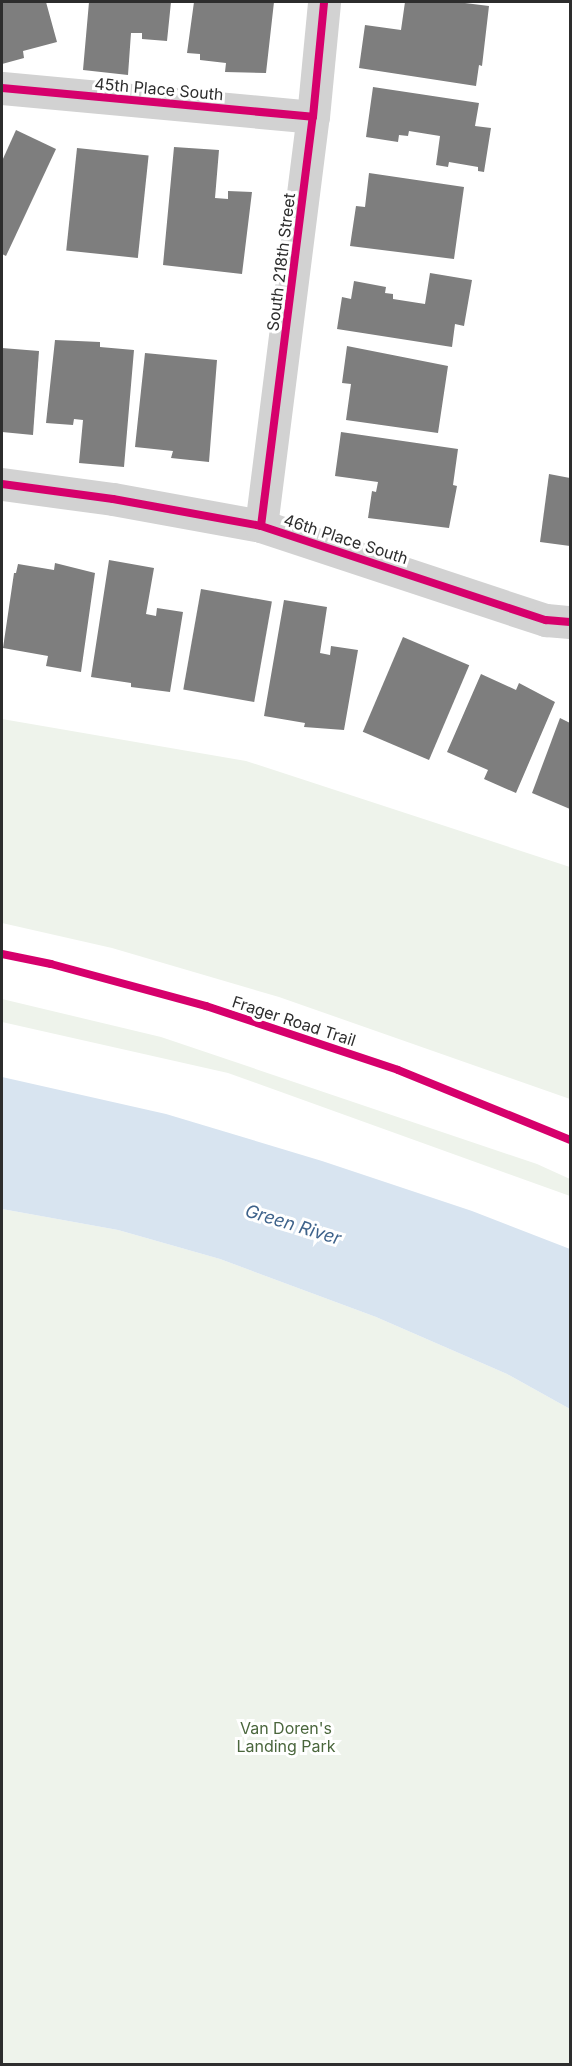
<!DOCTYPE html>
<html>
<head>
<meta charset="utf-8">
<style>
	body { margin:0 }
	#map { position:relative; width:572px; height:2066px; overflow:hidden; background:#fff; font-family:Inter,sans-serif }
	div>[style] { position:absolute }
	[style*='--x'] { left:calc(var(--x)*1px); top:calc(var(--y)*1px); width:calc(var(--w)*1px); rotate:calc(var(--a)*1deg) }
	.green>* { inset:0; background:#eef3eb }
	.water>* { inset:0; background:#d8e4f0 }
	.building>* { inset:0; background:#7e7e7e; transform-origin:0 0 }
	.street>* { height:33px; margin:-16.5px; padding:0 16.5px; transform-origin:16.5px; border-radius:16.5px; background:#d2d2d2 }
	.cycleway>* { height:8px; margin:-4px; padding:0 4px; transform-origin:4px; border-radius:4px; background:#d6006c }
	span { translate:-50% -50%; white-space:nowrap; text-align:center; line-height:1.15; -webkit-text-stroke:6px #fff; paint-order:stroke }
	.street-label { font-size:16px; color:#2d2d2d }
	.park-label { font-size:16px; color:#4a663c }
	.water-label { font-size:18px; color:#3f638b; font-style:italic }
	.frame { position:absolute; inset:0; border:3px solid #2d2d2d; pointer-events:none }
</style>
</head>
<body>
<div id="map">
	<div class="green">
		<i style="clip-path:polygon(2px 719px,246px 761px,570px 867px,570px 1099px,279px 997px,112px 948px,2px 923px)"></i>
		<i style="clip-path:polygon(2px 999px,161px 1037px,537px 1164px,570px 1179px,570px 1196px,228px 1073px,2px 1022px)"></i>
		<i style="clip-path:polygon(2px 1209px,118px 1230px,220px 1259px,376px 1317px,507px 1374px,570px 1409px,570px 2064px,2px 2064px)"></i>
	</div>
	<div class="water">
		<i style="clip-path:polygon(2px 1077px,166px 1114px,322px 1161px,472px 1211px,570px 1249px,570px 1409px,507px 1374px,376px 1317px,220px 1259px,118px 1230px,2px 1209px)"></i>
	</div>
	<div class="building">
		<i style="clip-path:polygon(2px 2px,46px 2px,57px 42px,23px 51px,24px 58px,2px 64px)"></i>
		<i style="clip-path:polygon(89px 2px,171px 2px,167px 41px,142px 39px,142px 33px,131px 33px,128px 75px,83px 70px)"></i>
		<i style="clip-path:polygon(194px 2px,274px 2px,266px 73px,225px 72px,226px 63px,200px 60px,200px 54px,187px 53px)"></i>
		<i style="clip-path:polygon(405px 2px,457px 2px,489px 6px,482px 66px,479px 65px,476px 86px,359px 68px,365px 25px,401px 30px)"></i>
		<i style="clip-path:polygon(373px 87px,479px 103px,475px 126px,491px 128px,484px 172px,478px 171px,478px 167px,449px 162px,448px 167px,436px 165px,440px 136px,409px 131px,408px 136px,399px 135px,398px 142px,366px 137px)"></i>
		<i style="clip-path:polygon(16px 130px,56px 149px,6px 256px,2px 254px,2px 161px)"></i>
		<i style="clip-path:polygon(174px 147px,219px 150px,215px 198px,228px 199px,228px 191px,252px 192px,242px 274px,163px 265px)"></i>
		<i style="left:77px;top:148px;width:72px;height:103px;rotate:6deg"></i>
		<i style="clip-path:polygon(369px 173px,464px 187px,454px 259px,350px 246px,356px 206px,365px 207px)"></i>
		<i style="clip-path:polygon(430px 273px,472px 280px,464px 326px,455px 324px,452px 347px,337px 329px,342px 297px,351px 299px,354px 281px,386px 287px,385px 293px,393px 294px,393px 299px,425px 304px)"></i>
		<i style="clip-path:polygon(55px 340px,100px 342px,100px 347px,134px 350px,124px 467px,79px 463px,83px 420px,74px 419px,73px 425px,46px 423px)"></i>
		<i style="clip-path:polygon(347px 346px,448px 366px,438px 433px,346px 420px,351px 384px,342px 383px)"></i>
		<i style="clip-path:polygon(2px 348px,39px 351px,33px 435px,2px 432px)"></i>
		<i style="clip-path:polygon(145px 353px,217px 360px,209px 462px,171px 458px,173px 451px,135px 447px)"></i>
		<i style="clip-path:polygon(341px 432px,458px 449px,453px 485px,457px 486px,449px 528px,368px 518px,372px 491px,376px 492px,378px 482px,335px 476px)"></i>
		<i style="clip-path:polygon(549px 474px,570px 478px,570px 546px,540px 542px)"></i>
		<i style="clip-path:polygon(109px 560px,154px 568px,146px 614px,156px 616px,157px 608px,183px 612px,170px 692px,131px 687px,131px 683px,91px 677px)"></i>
		<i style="clip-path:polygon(55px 563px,95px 573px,81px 672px,46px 666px,48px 656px,3px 648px,14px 573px,16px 573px,18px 564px,54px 570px)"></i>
		<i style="left:201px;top:589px;width:72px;height:102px;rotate:10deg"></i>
		<i style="clip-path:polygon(284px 600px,327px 607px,320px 653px,330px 655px,331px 646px,358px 650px,344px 730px,304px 727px,305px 723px,264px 716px)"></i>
		<i style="left:403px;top:637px;width:72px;height:103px;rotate:23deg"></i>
		<i style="clip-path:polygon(481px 674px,516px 690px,519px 683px,555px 702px,516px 793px,484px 779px,488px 770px,447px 752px)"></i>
		<i style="clip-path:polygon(560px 718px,570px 723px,570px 809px,532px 793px)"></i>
	</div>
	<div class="street">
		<i style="--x:2;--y:88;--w:312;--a:5.3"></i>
		<i style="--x:2;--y:484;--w:112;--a:7.7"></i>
		<i style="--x:113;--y:499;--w:150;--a:10.3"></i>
		<i style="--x:261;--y:526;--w:300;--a:18.3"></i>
		<i style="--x:546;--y:620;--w:24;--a:5"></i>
		<i style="--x:261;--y:526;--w:412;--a:-82.8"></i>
		<i style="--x:313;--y:117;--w:116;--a:-84.5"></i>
	</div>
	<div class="cycleway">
		<i style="--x:2;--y:88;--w:312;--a:5.3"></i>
		<i style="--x:2;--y:484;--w:112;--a:7.7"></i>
		<i style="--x:113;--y:499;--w:150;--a:10.3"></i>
		<i style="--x:261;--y:526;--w:300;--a:18.3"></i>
		<i style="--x:546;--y:620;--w:24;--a:5"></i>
		<i style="--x:261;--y:526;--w:412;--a:-82.8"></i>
		<i style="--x:313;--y:117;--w:116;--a:-84.5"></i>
		<i style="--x:2;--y:954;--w:50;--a:11.5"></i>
		<i style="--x:51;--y:964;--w:161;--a:15.2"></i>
		<i style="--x:206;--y:1006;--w:202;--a:18.4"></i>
		<i style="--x:398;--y:1070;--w:186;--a:22.1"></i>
	</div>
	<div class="street-label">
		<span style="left:159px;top:89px;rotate:5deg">45th Place South</span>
		<span style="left:281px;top:262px;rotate:-83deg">South 218th Street</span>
		<span style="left:346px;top:539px;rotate:18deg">46th Place South</span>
		<span style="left:294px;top:1021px;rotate:18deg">Frager Road Trail</span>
	</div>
	<div class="park-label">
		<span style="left:286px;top:1737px">Van Doren's<br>Landing Park</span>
	</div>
	<div class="water-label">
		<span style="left:293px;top:1225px;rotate:17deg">Green River</span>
	</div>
	<div class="frame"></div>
</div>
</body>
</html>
